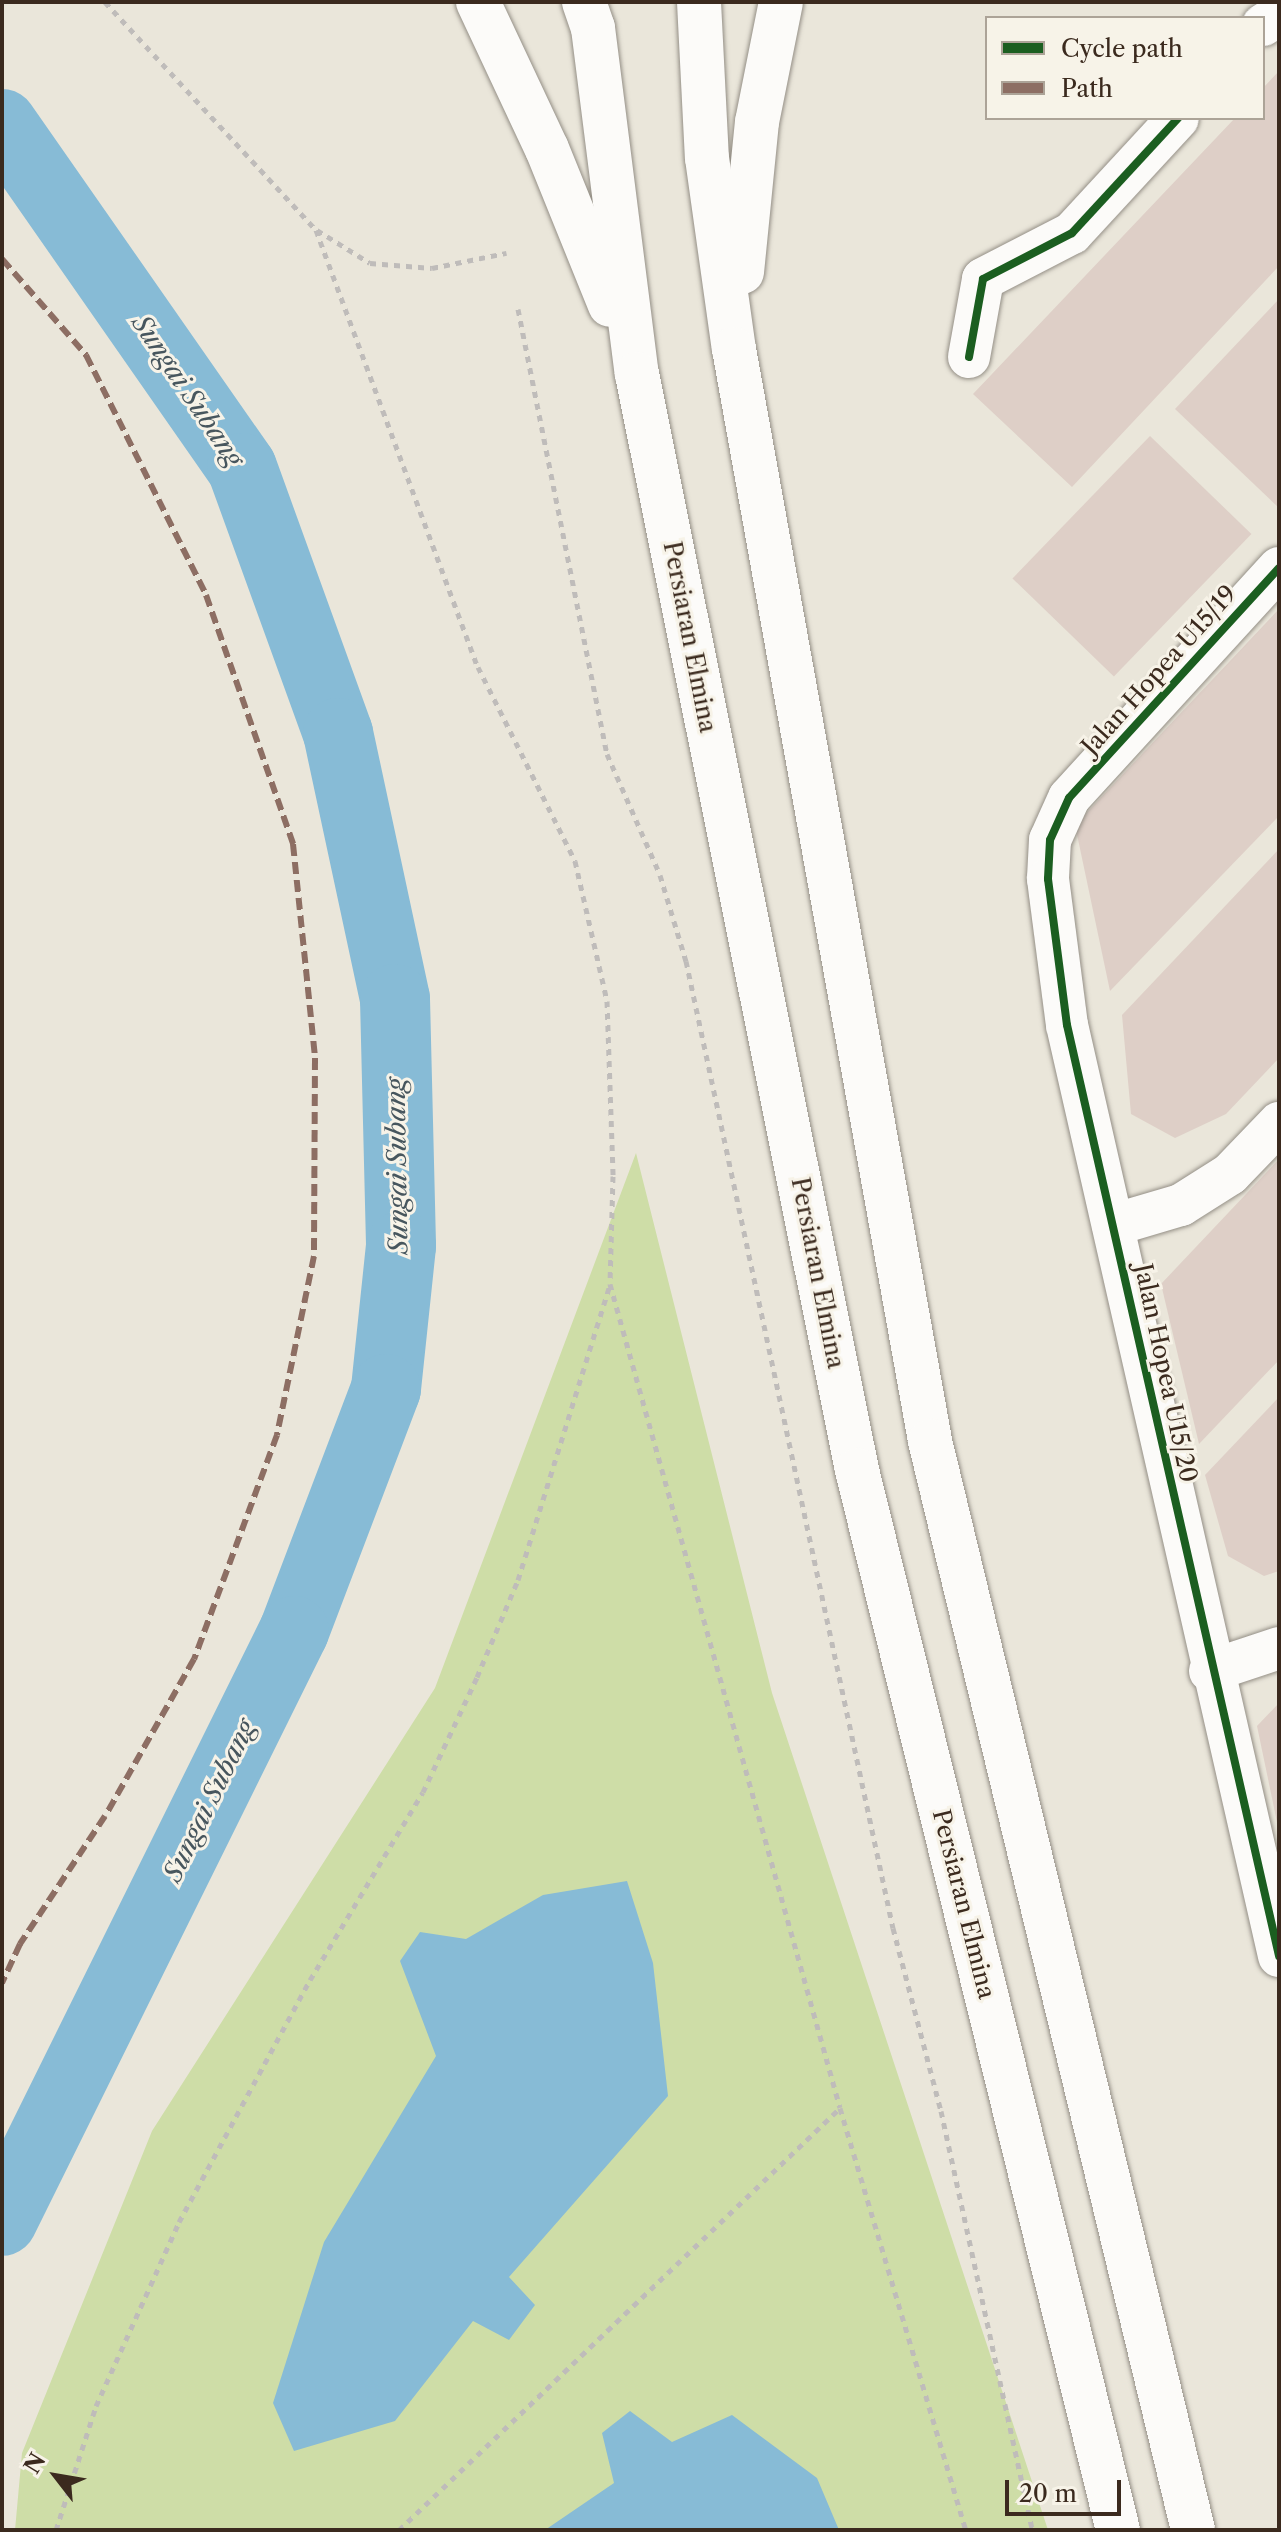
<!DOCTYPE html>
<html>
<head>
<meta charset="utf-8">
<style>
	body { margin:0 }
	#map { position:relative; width:1281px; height:2532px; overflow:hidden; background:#eae6da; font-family:"Libre Caslon Text",serif }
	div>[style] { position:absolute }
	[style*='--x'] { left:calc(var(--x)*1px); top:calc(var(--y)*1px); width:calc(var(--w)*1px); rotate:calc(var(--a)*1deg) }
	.green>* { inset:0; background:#cedda7 }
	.water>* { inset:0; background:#87bbd6 }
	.river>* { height:70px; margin:-35px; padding:0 35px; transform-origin:35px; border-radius:35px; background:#87bbd6 }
	.building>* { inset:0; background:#decfc7; transform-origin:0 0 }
	.path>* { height:5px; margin-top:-2.5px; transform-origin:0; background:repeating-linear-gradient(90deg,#bfbcba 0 6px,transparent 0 12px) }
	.roads { filter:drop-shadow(0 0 2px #948f86) drop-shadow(0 0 2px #948f86) }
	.street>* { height:42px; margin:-21px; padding:0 21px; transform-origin:21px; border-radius:21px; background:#fcfbf9 }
	.secondary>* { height:44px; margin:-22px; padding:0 22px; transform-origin:22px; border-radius:22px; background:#fcfbf9 }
	.quiet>* { height:6px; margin-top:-3px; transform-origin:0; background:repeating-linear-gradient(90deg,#8d6e63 0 12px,transparent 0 18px) }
	.cycleway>* { height:8px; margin:-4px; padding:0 4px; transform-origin:4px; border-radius:4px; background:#1b5e20 }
	span { translate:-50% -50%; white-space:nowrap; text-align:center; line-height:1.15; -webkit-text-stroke:6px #f7f3e8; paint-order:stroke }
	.street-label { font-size:24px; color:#3b2a1e }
	.water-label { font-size:26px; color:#47565e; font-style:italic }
	.frame { position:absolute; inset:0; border:4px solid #3b2a1e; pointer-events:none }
	.legend { position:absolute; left:985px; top:16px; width:280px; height:104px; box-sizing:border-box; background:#f7f3e8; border:2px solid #aca397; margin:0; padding:10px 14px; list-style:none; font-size:24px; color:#3b2a1e }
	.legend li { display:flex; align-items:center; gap:16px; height:40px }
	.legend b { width:40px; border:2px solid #aca397 }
	.north { position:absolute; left:16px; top:2436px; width:80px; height:80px; -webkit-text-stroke:6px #f7f3e8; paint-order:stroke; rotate:301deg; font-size:22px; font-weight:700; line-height:32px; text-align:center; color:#3b2a1e }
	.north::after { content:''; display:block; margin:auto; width:28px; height:36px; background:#3b2a1e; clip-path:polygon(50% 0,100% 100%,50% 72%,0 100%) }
	.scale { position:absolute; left:1005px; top:2480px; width:116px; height:36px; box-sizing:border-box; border:4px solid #3b2a1e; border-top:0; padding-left:10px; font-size:24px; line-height:28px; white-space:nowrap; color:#3b2a1e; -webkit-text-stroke:6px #f7f3e8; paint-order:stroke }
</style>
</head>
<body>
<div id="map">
	<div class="green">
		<i style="clip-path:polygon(636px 1153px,772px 1693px,1048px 2530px,15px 2530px,22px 2453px,152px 2131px,435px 1688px)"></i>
	</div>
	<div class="water">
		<i style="clip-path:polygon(627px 1881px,653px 1963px,668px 2096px,509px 2277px,535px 2305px,509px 2340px,473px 2321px,395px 2421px,294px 2451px,273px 2403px,324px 2242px,436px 2056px,400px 1961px,420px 1932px,466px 1939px,543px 1895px)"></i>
		<i style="clip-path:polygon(630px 2411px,672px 2442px,732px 2415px,817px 2478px,839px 2530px,545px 2530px,614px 2483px,602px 2433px)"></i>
	</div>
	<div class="river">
		<i style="--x:2;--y:124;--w:419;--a:55.1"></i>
		<i style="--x:242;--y:468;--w:282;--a:70.1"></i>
		<i style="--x:338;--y:733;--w:272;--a:77.9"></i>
		<i style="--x:395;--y:999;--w:247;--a:88.6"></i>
		<i style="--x:401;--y:1246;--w:144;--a:96"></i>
		<i style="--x:386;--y:1389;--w:259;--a:110.8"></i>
		<i style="--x:294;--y:1631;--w:658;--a:116.33"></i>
	</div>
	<div class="building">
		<i style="clip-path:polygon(1279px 71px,1279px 266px,1072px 487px,973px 394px,1235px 118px,1263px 118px,1263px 88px)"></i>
		<i style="clip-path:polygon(1279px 299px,1279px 508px,1175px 409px)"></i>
		<i style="left:1150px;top:436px;width:141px;height:198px;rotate:44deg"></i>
		<i style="clip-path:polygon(1279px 609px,1279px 816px,1110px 991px,1075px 825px)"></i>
		<i style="clip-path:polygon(1279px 849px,1279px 1058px,1226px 1114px,1175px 1138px,1131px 1114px,1122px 1015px)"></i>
		<i style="clip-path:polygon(1279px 1159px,1279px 1360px,1199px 1444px,1161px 1284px)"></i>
		<i style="clip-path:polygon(1279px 1397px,1279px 1571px,1264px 1576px,1228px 1556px,1205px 1475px)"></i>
		<i style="clip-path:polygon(1279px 1703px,1279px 1827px,1278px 1827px,1257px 1726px)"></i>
	</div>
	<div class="path">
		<i style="--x:105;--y:2;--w:311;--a:47.2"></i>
		<i style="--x:316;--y:230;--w:466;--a:69.7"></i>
		<i style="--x:478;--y:667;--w:217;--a:63.4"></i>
		<i style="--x:575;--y:861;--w:144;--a:77.1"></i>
		<i style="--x:607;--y:1001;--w:175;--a:88"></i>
		<i style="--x:613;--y:1176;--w:108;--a:91.6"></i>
		<i style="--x:317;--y:230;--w:62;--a:31.9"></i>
		<i style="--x:370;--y:263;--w:62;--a:4.6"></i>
		<i style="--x:432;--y:268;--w:76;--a:-11.5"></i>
		<i style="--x:518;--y:309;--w:454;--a:78.7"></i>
		<i style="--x:607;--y:754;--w:132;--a:66.3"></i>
		<i style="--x:660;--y:875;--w:90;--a:73.2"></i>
		<i style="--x:686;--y:961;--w:989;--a:77.92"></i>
		<i style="--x:893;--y:1928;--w:189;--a:75.3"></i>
		<i style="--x:941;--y:2111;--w:429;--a:77.7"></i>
		<i style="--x:56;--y:2530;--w:130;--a:-72.1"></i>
		<i style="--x:96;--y:2406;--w:202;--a:-65.7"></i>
		<i style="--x:179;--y:2222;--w:275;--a:-61.6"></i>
		<i style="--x:310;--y:1980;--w:219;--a:-59"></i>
		<i style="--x:423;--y:1792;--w:127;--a:-64.8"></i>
		<i style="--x:477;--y:1677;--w:105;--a:-67.1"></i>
		<i style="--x:518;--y:1580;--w:310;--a:-72.7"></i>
		<i style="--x:610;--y:1284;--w:855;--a:74.4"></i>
		<i style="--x:840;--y:2108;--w:440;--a:73.4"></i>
		<i style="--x:399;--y:2530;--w:610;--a:-43.74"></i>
	</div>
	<div class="roads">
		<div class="street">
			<i style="--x:1263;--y:25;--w:19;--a:-32"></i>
			<i style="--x:969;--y:357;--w:79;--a:-79.8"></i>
			<i style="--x:983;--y:279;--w:100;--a:-27.3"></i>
			<i style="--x:1072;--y:233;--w:156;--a:-47.3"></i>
			<i style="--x:1279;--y:568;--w:311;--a:132.4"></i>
			<i style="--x:1069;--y:798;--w:46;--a:114.3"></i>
			<i style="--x:1050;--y:840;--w:39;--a:93"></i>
			<i style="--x:1048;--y:879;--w:147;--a:82.6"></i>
			<i style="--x:1067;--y:1025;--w:955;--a:77.17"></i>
			<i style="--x:1113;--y:1225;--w:71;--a:-16.4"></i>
			<i style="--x:1181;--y:1205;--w:58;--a:-32.3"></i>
			<i style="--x:1230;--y:1174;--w:71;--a:-46.1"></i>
			<i style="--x:1210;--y:1671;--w:73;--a:-18.4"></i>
		</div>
		<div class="secondary">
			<i style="--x:478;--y:2;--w:162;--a:64.9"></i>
			<i style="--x:547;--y:149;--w:168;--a:68"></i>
			<i style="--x:584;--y:2;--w:28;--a:71"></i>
			<i style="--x:593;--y:28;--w:349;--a:82.8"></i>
			<i style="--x:637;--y:374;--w:1118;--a:78.65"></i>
			<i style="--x:857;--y:1470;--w:1092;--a:76.17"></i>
			<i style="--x:699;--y:2;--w:156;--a:87.1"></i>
			<i style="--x:707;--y:158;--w:193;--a:82"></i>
			<i style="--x:734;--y:349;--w:1109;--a:79.82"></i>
			<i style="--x:930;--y:1441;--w:1120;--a:76.42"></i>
			<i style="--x:742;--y:272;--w:151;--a:-84.3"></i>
			<i style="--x:757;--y:122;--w:122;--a:-78.7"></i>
		</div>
	</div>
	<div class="quiet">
		<i style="--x:2;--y:259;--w:128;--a:48.8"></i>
		<i style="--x:86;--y:355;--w:268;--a:63.4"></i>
		<i style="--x:206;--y:595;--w:264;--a:70.7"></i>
		<i style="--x:293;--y:844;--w:215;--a:84.1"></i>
		<i style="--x:315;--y:1058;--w:198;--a:90.3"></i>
		<i style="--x:314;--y:1256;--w:183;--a:101.7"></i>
		<i style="--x:277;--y:1435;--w:239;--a:110.3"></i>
		<i style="--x:194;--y:1659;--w:180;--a:119.5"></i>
		<i style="--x:105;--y:1816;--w:154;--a:123.6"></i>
		<i style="--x:20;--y:1944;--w:43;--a:114.8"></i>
	</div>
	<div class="cycleway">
		<i style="--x:969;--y:357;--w:79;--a:-79.8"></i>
		<i style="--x:983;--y:279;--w:100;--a:-27.3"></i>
		<i style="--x:1072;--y:233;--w:156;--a:-47.3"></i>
		<i style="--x:1279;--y:568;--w:311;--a:132.4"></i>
		<i style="--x:1069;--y:798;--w:46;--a:114.3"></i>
		<i style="--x:1050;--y:840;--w:39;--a:93"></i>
		<i style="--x:1048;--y:879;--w:147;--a:82.6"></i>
		<i style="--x:1067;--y:1025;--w:955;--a:77.17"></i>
	</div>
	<div class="street-label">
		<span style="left:690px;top:637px;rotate:79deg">Persiaran Elmina</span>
		<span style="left:1159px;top:670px;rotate:-48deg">Jalan Hopea U15/19</span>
		<span style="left:818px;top:1273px;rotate:79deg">Persiaran Elmina</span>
		<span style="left:1166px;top:1373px;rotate:78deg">Jalan Hopea U15/20</span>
		<span style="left:964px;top:1904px;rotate:76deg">Persiaran Elmina</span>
	</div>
	<div class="water-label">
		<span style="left:187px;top:391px;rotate:56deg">Sungai Subang</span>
		<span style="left:398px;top:1166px;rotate:-91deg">Sungai Subang</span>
		<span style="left:210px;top:1801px;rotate:-64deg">Sungai Subang</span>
	</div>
	<div class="frame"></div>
	<ul class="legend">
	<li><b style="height:10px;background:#1b5e20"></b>Cycle path</li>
	<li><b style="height:10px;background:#8d6e63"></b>Path</li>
	</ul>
	<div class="north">N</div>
	<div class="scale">20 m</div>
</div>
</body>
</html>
